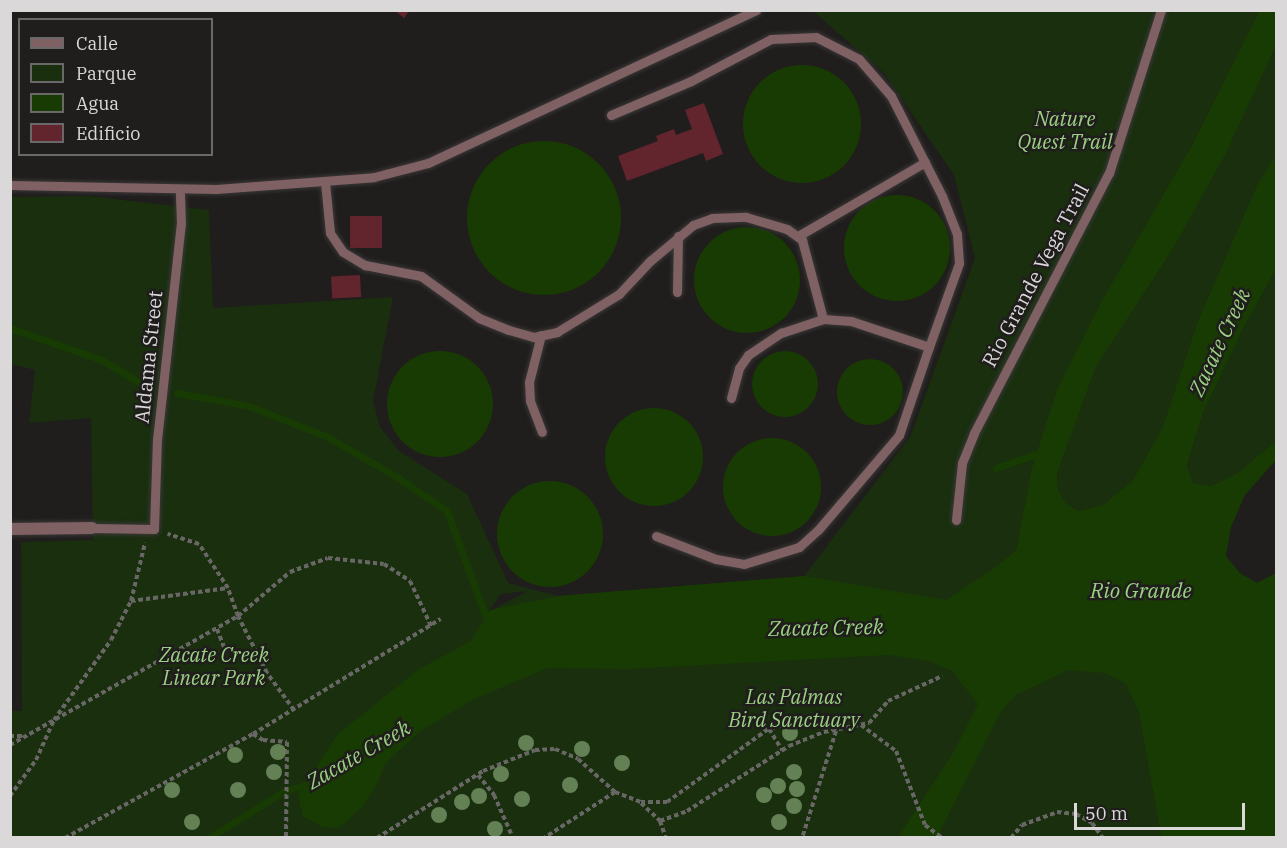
<!DOCTYPE html>
<html>
<head>
<meta charset="utf-8">
<style>
	body { margin:0 }
	#map { position:relative; width:1287px; height:848px; overflow:hidden; background:#201d1d; font-family:"IBM Plex Serif",serif }
	div>[style] { position:absolute }
	[style*='--x'] { left:calc(var(--x)*1px); top:calc(var(--y)*1px); width:calc(var(--w)*1px); rotate:calc(var(--a)*1deg) }
	.green>* { inset:0; background:#192f0e }
	.water>* { inset:0; background:#183b03 }
	.round { border-radius:50% }
	.stream>* { height:7px; margin:-3.5px; padding:0 3.5px; transform-origin:3.5px; border-radius:3.5px; background:#183b03 }
	.building>* { inset:0; background:#62242d; transform-origin:0 0 }
	.path>* { height:4px; margin-top:-2px; transform-origin:0; background:repeating-linear-gradient(90deg,#696666 0 4.5px,transparent 0 7.5px) }
	.roads { filter:drop-shadow(0 0 2px #3a3737) drop-shadow(0 0 2px #3a3737) }
	.lane>* { height:9px; margin:-4.5px; padding:0 4.5px; transform-origin:4.5px; border-radius:4.5px; background:#806163 }
	.street>* { height:12px; margin:-6px; padding:0 6px; transform-origin:6px; border-radius:6px; background:#806163 }
	.trees>* { width:16px; height:16px; margin:-8px; border-radius:50%; background:#648055 }
	span { translate:-50% -50%; white-space:nowrap; text-align:center; line-height:1.15; -webkit-text-stroke:5px #201d1d; paint-order:stroke }
	.park-label { font-size:20px; color:#9bd182; font-style:italic }
	.street-label { font-size:20px; color:#dad8d8 }
	.water-label { font-size:21px; color:#9ad182; font-style:italic }
	.frame { position:absolute; inset:0; border:12px solid #dad8d8; pointer-events:none }
	.legend { position:absolute; left:18px; top:18px; width:195px; height:138px; box-sizing:border-box; background:#201d1d; border:2px solid #6a6868; margin:0; padding:8px 10px; list-style:none; font-size:18px; color:#dad8d8 }
	.legend li { display:flex; align-items:center; gap:12px; height:30px }
	.legend b { width:30px; border:2px solid #6a6868 }
	.scale { position:absolute; left:1074px; top:803px; width:171px; height:27px; box-sizing:border-box; border:3px solid #dad8d8; border-top:0; padding-left:8px; font-size:18px; line-height:21px; white-space:nowrap; color:#dad8d8; -webkit-text-stroke:4px #201d1d; paint-order:stroke }
</style>
</head>
<body>
<div id="map">
	<div class="green">
		<i style="clip-path:polygon(evenodd,813px 11px,1260px 11px,1191px 147px,1102px 300px,1057px 389px,1032px 467px,1016px 550px,990px 571px,1104px 673px,1126px 684px,1139px 713px,1161px 837px,11px 837px,11px 711px,22px 711px,21px 542px,93px 540px,91px 418px,29px 423px,35px 370px,11px 364px,11px 197px,88px 196px,209px 210px,213px 308px,393px 297px,373px 401px,380px 427px,399px 451px,467px 494px,508px 583px,558px 596px,804px 576px,910px 437px,975px 258px,954px 175px,884px 73px,813px 11px,526px 591px,526px 592px,488px 612px,501px 594px,526px 591px)"></i>
		<i style="clip-path:polygon(1276px 45px,1276px 154px,1257px 185px,1197px 323px,1163px 426px,1133px 480px,1103px 505px,1078px 511px,1066px 503px,1058px 490px,1057px 474px,1096px 367px,1171px 252px)"></i>
		<i style="clip-path:polygon(1276px 269px,1276px 441px,1236px 474px,1211px 486px,1193px 483px,1187px 465px,1203px 413px,1243px 329px)"></i>
	</div>
	<div class="water">
		<i style="clip-path:polygon(1260px 10px,1276px 11px,1276px 45px,1225px 155px,1171px 252px,1096px 367px,1057px 474px,1058px 490px,1066px 503px,1078px 511px,1103px 505px,1133px 480px,1163px 426px,1197px 323px,1257px 185px,1276px 154px,1276px 269px,1243px 329px,1203px 413px,1187px 465px,1193px 483px,1211px 486px,1236px 474px,1276px 441px,1276px 460px,1245px 495px,1231px 527px,1226px 556px,1240px 573px,1257px 583px,1276px 573px,1276px 837px,1161px 837px,1139px 713px,1126px 684px,1104px 673px,1068px 670px,1016px 695px,1001px 711px,937px 837px,898px 837px,952px 755px,978px 704px,952px 671px,929px 661px,888px 655px,627px 669px,548px 668px,474px 699px,419px 732px,384px 765px,379px 781px,362px 807px,339px 828px,322px 827px,303px 816px,298px 795px,337px 735px,419px 669px,471px 641px,490px 610px,558px 596px,804px 576px,946px 600px,990px 571px,1016px 550px,1032px 467px,1057px 389px,1102px 300px,1191px 147px)"></i>
		<i class="round" style="left:743px;top:65px;width:118px;height:118px"></i>
		<i class="round" style="left:467px;top:141px;width:154px;height:154px"></i>
		<i class="round" style="left:844px;top:195px;width:106px;height:106px"></i>
		<i class="round" style="left:694px;top:227px;width:106px;height:106px"></i>
		<i class="round" style="left:752px;top:351px;width:66px;height:66px"></i>
		<i class="round" style="left:387px;top:351px;width:106px;height:106px"></i>
		<i class="round" style="left:837px;top:359px;width:66px;height:66px"></i>
		<i class="round" style="left:605px;top:408px;width:98px;height:98px"></i>
		<i class="round" style="left:723px;top:438px;width:98px;height:98px"></i>
		<i class="round" style="left:497px;top:481px;width:106px;height:106px"></i>
	</div>
	<div class="stream">
		<i style="--x:10;--y:328;--w:97;--a:19.2"></i>
		<i style="--x:102;--y:360;--w:52;--a:31"></i>
		<i style="--x:177;--y:393;--w:73;--a:10.2"></i>
		<i style="--x:249;--y:406;--w:83;--a:21.3"></i>
		<i style="--x:326;--y:436;--w:82;--a:30"></i>
		<i style="--x:397;--y:477;--w:60;--a:34.2"></i>
		<i style="--x:447;--y:511;--w:119;--a:69.9"></i>
		<i style="--x:996;--y:468;--w:49;--a:-19.2"></i>
		<i style="--x:209;--y:838;--w:89;--a:-32.1"></i>
		<i style="--x:284;--y:791;--w:26;--a:-16"></i>
	</div>
	<div class="building">
		<i style="clip-path:polygon(394px 10px,410px 10px,404px 18px)"></i>
		<i style="clip-path:polygon(704px 103px,723px 154px,706px 161px,703px 153px,627px 181px,618px 156px,658px 141px,656px 136px,674px 129px,676px 135px,692px 129px,685px 110px)"></i>
		<i style="left:382px;top:216px;width:32px;height:32px;rotate:90deg"></i>
		<i style="left:360px;top:275px;width:22px;height:29px;rotate:87deg"></i>
	</div>
	<div class="path">
		<i style="--x:131;--y:601;--w:98;--a:-7.6"></i>
		<i style="--x:217;--y:629;--w:25;--a:69"></i>
		<i style="--x:294;--y:710;--w:46;--a:-126.1"></i>
		<i style="--x:267;--y:673;--w:64;--a:-117"></i>
		<i style="--x:238;--y:616;--w:68;--a:-40.2"></i>
		<i style="--x:290;--y:572;--w:40;--a:-20.2"></i>
		<i style="--x:328;--y:558;--w:56;--a:6.1"></i>
		<i style="--x:384;--y:564;--w:31;--a:33"></i>
		<i style="--x:410;--y:581;--w:52;--a:64.9"></i>
		<i style="--x:861;--y:725;--w:44;--a:36.6"></i>
		<i style="--x:896;--y:751;--w:79;--a:68.6"></i>
		<i style="--x:925;--y:825;--w:21;--a:37"></i>
		<i style="--x:772;--y:728;--w:41;--a:-14"></i>
		<i style="--x:812;--y:718;--w:16;--a:11"></i>
		<i style="--x:828;--y:721;--w:13;--a:51"></i>
		<i style="--x:836;--y:731;--w:112;--a:107.6"></i>
		<i style="--x:769;--y:729;--w:25;--a:58"></i>
		<i style="--x:253;--y:734;--w:12;--a:31"></i>
		<i style="--x:263;--y:740;--w:24;--a:5"></i>
		<i style="--x:287;--y:742;--w:96;--a:90.6"></i>
		<i style="--x:10;--y:736;--w:16;--a:0"></i>
		<i style="--x:10;--y:745;--w:262;--a:-29.5"></i>
		<i style="--x:238;--y:616;--w:30;--a:-110"></i>
		<i style="--x:228;--y:588;--w:53;--a:-123.4"></i>
		<i style="--x:199;--y:544;--w:33;--a:-162"></i>
		<i style="--x:478;--y:775;--w:26;--a:51"></i>
		<i style="--x:494;--y:795;--w:47;--a:66.2"></i>
		<i style="--x:615;--y:792;--w:28;--a:21"></i>
		<i style="--x:641;--y:802;--w:26;--a:0"></i>
		<i style="--x:667;--y:802;--w:142;--a:-35.8"></i>
		<i style="--x:10;--y:796;--w:44;--a:-54.2"></i>
		<i style="--x:36;--y:760;--w:44;--a:-65.8"></i>
		<i style="--x:54;--y:720;--w:98;--a:-54.5"></i>
		<i style="--x:111;--y:640;--w:44;--a:-62.9"></i>
		<i style="--x:131;--y:601;--w:60;--a:-76.4"></i>
		<i style="--x:641;--y:803;--w:26;--a:43"></i>
		<i style="--x:660;--y:821;--w:18;--a:71"></i>
		<i style="--x:660;--y:821;--w:29;--a:-20"></i>
		<i style="--x:687;--y:811;--w:121;--a:-32.5"></i>
		<i style="--x:789;--y:746;--w:38;--a:-22"></i>
		<i style="--x:824;--y:732;--w:46;--a:-11.3"></i>
		<i style="--x:869;--y:723;--w:29;--a:-49"></i>
		<i style="--x:888;--y:701;--w:60;--a:-24.8"></i>
		<i style="--x:65;--y:838;--w:215;--a:-29"></i>
		<i style="--x:253;--y:734;--w:220;--a:-31.5"></i>
		<i style="--x:377;--y:838;--w:125;--a:-32.3"></i>
		<i style="--x:483;--y:771;--w:56;--a:-22"></i>
		<i style="--x:535;--y:750;--w:20;--a:-3"></i>
		<i style="--x:555;--y:749;--w:25;--a:23"></i>
		<i style="--x:578;--y:759;--w:50;--a:41.7"></i>
		<i style="--x:615;--y:792;--w:85;--a:147.1"></i>
		<i style="--x:1011;--y:838;--w:17;--a:-50"></i>
		<i style="--x:1022;--y:825;--w:37;--a:-20"></i>
		<i style="--x:1057;--y:812;--w:19;--a:6"></i>
		<i style="--x:1076;--y:814;--w:18;--a:29"></i>
		<i style="--x:1092;--y:823;--w:19;--a:54"></i>
	</div>
	<div class="roads">
		<div class="lane">
			<i style="--x:325;--y:182;--w:51;--a:84.4"></i>
			<i style="--x:330;--y:233;--w:23;--a:56"></i>
			<i style="--x:343;--y:252;--w:26;--a:31"></i>
			<i style="--x:365;--y:265;--w:57;--a:11.1"></i>
			<i style="--x:421;--y:276;--w:72;--a:35.9"></i>
			<i style="--x:479;--y:318;--w:32;--a:22"></i>
			<i style="--x:509;--y:330;--w:26;--a:16"></i>
			<i style="--x:534;--y:337;--w:24;--a:-12"></i>
			<i style="--x:557;--y:332;--w:73;--a:-31.5"></i>
			<i style="--x:619;--y:294;--w:45;--a:-46.8"></i>
			<i style="--x:650;--y:261;--w:56;--a:-39.9"></i>
			<i style="--x:693;--y:225;--w:20;--a:-20"></i>
			<i style="--x:712;--y:218;--w:34;--a:-2"></i>
			<i style="--x:746;--y:217;--w:43;--a:16.3"></i>
			<i style="--x:787;--y:229;--w:19;--a:36"></i>
			<i style="--x:802;--y:240;--w:82;--a:75.1"></i>
			<i style="--x:823;--y:319;--w:28;--a:4"></i>
			<i style="--x:851;--y:321;--w:82;--a:18.4"></i>
			<i style="--x:929;--y:347;--w:89;--a:-70.3"></i>
			<i style="--x:959;--y:263;--w:29;--a:-94"></i>
			<i style="--x:957;--y:234;--w:41;--a:-111.5"></i>
			<i style="--x:942;--y:196;--w:112;--a:-117"></i>
			<i style="--x:891;--y:96;--w:49;--a:-130.9"></i>
			<i style="--x:859;--y:59;--w:48;--a:-152.9"></i>
			<i style="--x:816;--y:37;--w:45;--a:177.5"></i>
			<i style="--x:771;--y:39;--w:90;--a:152.3"></i>
			<i style="--x:691;--y:81;--w:87;--a:157"></i>
			<i style="--x:10;--y:185;--w:206;--a:1.1"></i>
			<i style="--x:216;--y:189;--w:158;--a:-4.3"></i>
			<i style="--x:374;--y:177;--w:56;--a:-14.5"></i>
			<i style="--x:428;--y:163;--w:362;--a:-25"></i>
			<i style="--x:798;--y:236;--w:147;--a:-30.2"></i>
			<i style="--x:677;--y:292;--w:56;--a:-89"></i>
			<i style="--x:541;--y:335;--w:49;--a:104.3"></i>
			<i style="--x:529;--y:382;--w:19;--a:87"></i>
			<i style="--x:530;--y:401;--w:33;--a:69"></i>
			<i style="--x:731;--y:398;--w:31;--a:-75"></i>
			<i style="--x:739;--y:368;--w:16;--a:-55"></i>
			<i style="--x:748;--y:355;--w:40;--a:-34"></i>
			<i style="--x:781;--y:333;--w:44;--a:-18.4"></i>
			<i style="--x:956;--y:520;--w:57;--a:-84"></i>
			<i style="--x:962;--y:463;--w:32;--a:-68"></i>
			<i style="--x:974;--y:433;--w:293;--a:-62.6"></i>
			<i style="--x:1109;--y:173;--w:171;--a:-72.3"></i>
			<i style="--x:92;--y:528;--w:62;--a:0.9"></i>
			<i style="--x:154;--y:529;--w:89;--a:-88.1"></i>
			<i style="--x:157;--y:440;--w:217;--a:-83.7"></i>
			<i style="--x:181;--y:224;--w:35;--a:-92"></i>
			<i style="--x:656;--y:536;--w:64;--a:21"></i>
			<i style="--x:716;--y:559;--w:28;--a:10"></i>
			<i style="--x:744;--y:564;--w:58;--a:-17.2"></i>
			<i style="--x:799;--y:547;--w:25;--a:-42"></i>
			<i style="--x:818;--y:530;--w:125;--a:-49.5"></i>
			<i style="--x:899;--y:435;--w:93;--a:-71.2"></i>
		</div>
		<div class="street">
			<i style="--x:10;--y:529;--w:82;--a:-0.7"></i>
		</div>
	</div>
	<div class="trees">
		<i style="left:790px;top:733px"></i>
		<i style="left:526px;top:743px"></i>
		<i style="left:582px;top:749px"></i>
		<i style="left:278px;top:752px"></i>
		<i style="left:235px;top:755px"></i>
		<i style="left:622px;top:763px"></i>
		<i style="left:274px;top:772px"></i>
		<i style="left:794px;top:772px"></i>
		<i style="left:501px;top:774px"></i>
		<i style="left:570px;top:785px"></i>
		<i style="left:778px;top:786px"></i>
		<i style="left:797px;top:789px"></i>
		<i style="left:172px;top:790px"></i>
		<i style="left:238px;top:790px"></i>
		<i style="left:764px;top:795px"></i>
		<i style="left:479px;top:796px"></i>
		<i style="left:522px;top:799px"></i>
		<i style="left:462px;top:802px"></i>
		<i style="left:794px;top:806px"></i>
		<i style="left:439px;top:815px"></i>
		<i style="left:192px;top:822px"></i>
		<i style="left:779px;top:822px"></i>
		<i style="left:495px;top:829px"></i>
	</div>
	<div class="park-label">
		<span style="left:1065px;top:130px">Nature<br>Quest Trail</span>
		<span style="left:214px;top:666px">Zacate Creek<br>Linear Park</span>
		<span style="left:794px;top:708px">Las Palmas<br>Bird Sanctuary</span>
	</div>
	<div class="street-label">
		<span style="left:1035px;top:275px;rotate:-62deg">Rio Grande Vega Trail</span>
		<span style="left:148px;top:357px;rotate:-84deg">Aldama Street</span>
	</div>
	<div class="water-label">
		<span style="left:1219px;top:342px;rotate:-65deg">Zacate Creek</span>
		<span style="left:1141px;top:590px">Rio Grande</span>
		<span style="left:826px;top:627px;rotate:-1deg">Zacate Creek</span>
		<span style="left:358px;top:754px;rotate:-30deg">Zacate Creek</span>
	</div>
	<div class="frame"></div>
	<ul class="legend">
	<li><b style="height:8px;background:#806163"></b>Calle</li>
	<li><b style="height:16px;background:#192f0e"></b>Parque</li>
	<li><b style="height:16px;background:#183b03"></b>Agua</li>
	<li><b style="height:16px;background:#62242d"></b>Edificio</li>
	</ul>
	<div class="scale">50 m</div>
</div>
</body>
</html>
